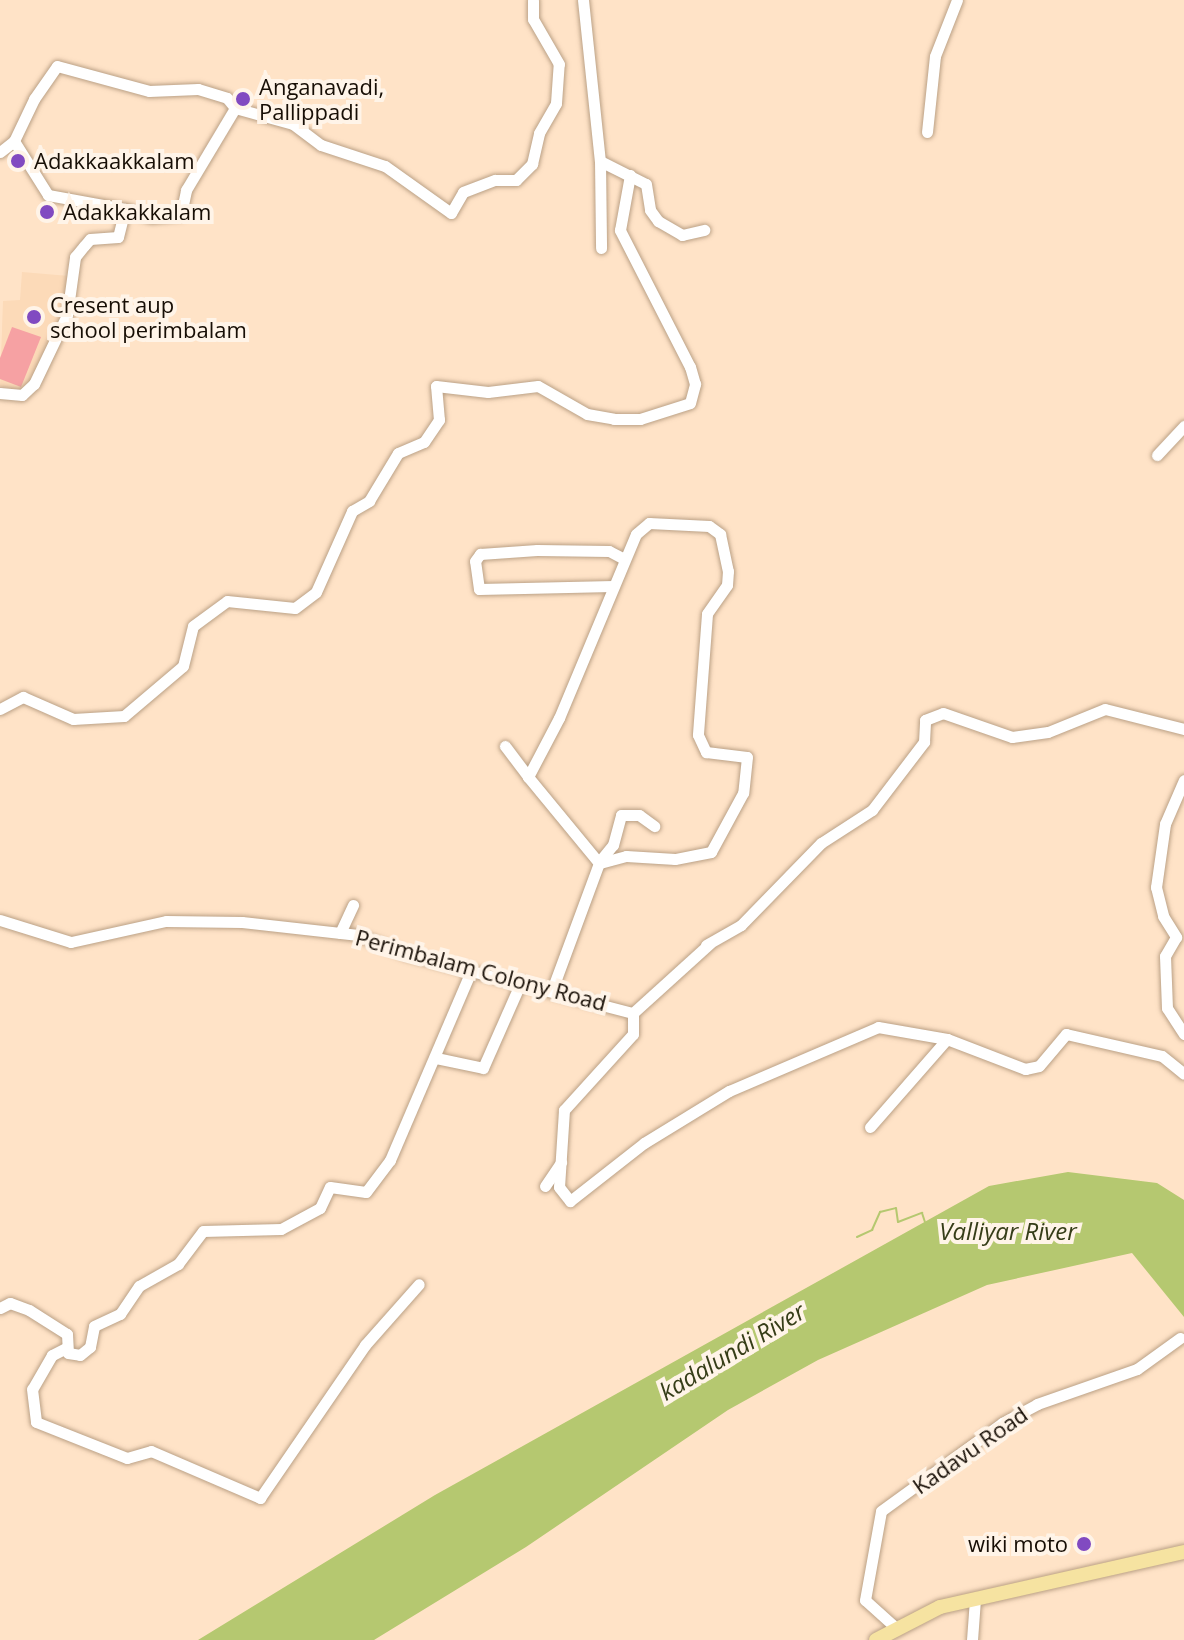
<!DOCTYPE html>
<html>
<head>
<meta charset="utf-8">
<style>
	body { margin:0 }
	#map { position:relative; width:1184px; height:1640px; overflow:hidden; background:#ffe3c7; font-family:"Open Sans",sans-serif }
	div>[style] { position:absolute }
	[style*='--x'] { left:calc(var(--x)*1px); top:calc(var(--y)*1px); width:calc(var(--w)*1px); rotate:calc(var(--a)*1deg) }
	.built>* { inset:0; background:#fcdab8 }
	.green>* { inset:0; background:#f6a1a3 }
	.water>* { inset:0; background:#b5c870 }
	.stream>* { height:2px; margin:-1px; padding:0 1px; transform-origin:1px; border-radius:1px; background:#b5c870 }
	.roads { filter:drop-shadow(0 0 2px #bba186) drop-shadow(0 0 2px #bba186) }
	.minor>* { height:11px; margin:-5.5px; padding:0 5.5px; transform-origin:5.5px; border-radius:5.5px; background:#fff }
	.major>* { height:14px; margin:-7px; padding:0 7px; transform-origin:7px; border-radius:7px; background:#f6e3a1 }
	.dots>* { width:22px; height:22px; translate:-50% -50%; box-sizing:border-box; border:4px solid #fff4e8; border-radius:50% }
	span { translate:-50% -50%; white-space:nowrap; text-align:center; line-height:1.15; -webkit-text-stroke:8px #fff4e8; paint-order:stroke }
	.poi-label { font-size:22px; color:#170e05 }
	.left { translate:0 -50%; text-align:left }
	.right { translate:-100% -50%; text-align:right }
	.street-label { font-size:22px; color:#170e05 }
	.water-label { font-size:24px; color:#363d18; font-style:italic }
</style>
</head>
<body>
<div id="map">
	<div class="built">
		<i style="clip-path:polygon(22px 272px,69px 276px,64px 318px,25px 391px,0 386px,3px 301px,20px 300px)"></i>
	</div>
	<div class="green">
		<i style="clip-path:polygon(12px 327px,41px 337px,21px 387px,0 379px,0 358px)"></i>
	</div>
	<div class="water">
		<i style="clip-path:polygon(1068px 1172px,1157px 1183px,1184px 1200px,1184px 1317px,1132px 1253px,987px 1285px,818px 1360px,728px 1410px,526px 1547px,374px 1640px,198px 1640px,435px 1495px,989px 1186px)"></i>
	</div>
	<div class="stream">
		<i style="--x:857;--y:1237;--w:17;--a:-25"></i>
		<i style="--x:872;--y:1230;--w:20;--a:-66"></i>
		<i style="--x:880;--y:1212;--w:16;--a:-14"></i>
		<i style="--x:896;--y:1208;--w:14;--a:82"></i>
		<i style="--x:898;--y:1222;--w:26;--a:-21"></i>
		<i style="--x:922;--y:1213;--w:9;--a:72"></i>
	</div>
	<div class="roads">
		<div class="minor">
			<i style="--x:583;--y:0;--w:162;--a:84"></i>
			<i style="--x:600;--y:161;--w:87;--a:89.3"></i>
			<i style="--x:235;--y:108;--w:60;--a:15.4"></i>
			<i style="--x:293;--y:124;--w:35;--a:37"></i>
			<i style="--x:321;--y:145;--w:67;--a:18.2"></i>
			<i style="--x:385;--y:166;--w:81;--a:35.5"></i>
			<i style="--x:451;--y:213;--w:24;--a:-60"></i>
			<i style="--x:463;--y:192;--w:34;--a:-21"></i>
			<i style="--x:495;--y:180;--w:21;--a:0"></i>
			<i style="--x:516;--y:180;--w:23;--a:-45"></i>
			<i style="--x:532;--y:164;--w:32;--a:-77"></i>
			<i style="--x:539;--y:133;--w:34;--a:-60"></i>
			<i style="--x:556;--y:103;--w:39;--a:-86"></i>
			<i style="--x:559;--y:64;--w:52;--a:-120"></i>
			<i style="--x:533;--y:19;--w:19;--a:-90"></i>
			<i style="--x:927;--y:132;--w:76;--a:-84"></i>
			<i style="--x:935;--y:56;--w:60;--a:-68.6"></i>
			<i style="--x:14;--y:141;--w:64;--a:57.8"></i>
			<i style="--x:48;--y:195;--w:78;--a:10.3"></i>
			<i style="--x:0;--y:152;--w:18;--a:-38"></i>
			<i style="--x:14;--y:141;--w:47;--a:-64.5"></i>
			<i style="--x:34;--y:99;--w:40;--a:-55.1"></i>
			<i style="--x:57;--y:66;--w:95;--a:15.2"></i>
			<i style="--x:149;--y:91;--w:49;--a:-2.3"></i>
			<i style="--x:198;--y:89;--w:30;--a:17"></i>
			<i style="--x:227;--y:98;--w:13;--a:51"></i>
			<i style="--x:600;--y:161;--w:51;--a:26.6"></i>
			<i style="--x:646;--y:184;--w:26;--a:81"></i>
			<i style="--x:650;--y:210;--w:14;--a:54"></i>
			<i style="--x:658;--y:221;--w:28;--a:30"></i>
			<i style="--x:682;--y:235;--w:23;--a:-13"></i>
			<i style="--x:0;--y:393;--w:22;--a:5"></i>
			<i style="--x:22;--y:395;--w:16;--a:-43"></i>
			<i style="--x:34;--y:384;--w:76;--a:-64.4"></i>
			<i style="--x:67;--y:315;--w:59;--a:-82.1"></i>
			<i style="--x:75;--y:257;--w:14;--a:-51"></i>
			<i style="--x:84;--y:246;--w:9;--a:-49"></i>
			<i style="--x:90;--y:239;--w:28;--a:-4"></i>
			<i style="--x:118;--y:237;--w:29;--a:-76"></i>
			<i style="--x:125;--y:209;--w:28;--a:17"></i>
			<i style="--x:152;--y:217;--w:29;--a:-6"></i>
			<i style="--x:181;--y:214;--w:25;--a:-78"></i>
			<i style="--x:186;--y:190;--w:96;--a:-59.1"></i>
			<i style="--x:1157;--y:455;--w:40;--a:-47"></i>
			<i style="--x:613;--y:586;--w:134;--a:178.7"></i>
			<i style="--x:479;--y:589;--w:28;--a:-98"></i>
			<i style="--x:475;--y:561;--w:9;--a:-54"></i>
			<i style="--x:480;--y:554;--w:57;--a:-4"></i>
			<i style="--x:537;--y:550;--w:72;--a:0.8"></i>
			<i style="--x:609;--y:551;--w:17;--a:28"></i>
			<i style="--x:0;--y:709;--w:26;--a:-28"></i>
			<i style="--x:23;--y:697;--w:55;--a:23.7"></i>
			<i style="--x:73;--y:719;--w:51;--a:-3.4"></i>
			<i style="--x:124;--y:716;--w:77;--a:-40.3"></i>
			<i style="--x:183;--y:666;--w:41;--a:-76"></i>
			<i style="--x:193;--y:626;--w:42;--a:-36.3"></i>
			<i style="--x:227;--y:601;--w:68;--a:5.9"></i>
			<i style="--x:295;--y:608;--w:26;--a:-37"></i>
			<i style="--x:316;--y:592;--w:89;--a:-66"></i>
			<i style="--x:352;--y:511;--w:20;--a:-30"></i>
			<i style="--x:369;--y:501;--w:56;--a:-58.9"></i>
			<i style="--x:398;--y:453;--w:28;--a:-23"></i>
			<i style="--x:424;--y:442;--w:27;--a:-56"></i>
			<i style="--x:439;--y:420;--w:34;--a:-95"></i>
			<i style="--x:436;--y:386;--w:52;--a:6.6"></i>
			<i style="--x:488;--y:392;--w:50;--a:-6.8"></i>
			<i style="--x:538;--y:386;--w:56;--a:29.7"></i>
			<i style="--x:587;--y:414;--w:27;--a:10"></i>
			<i style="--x:614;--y:419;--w:26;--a:0"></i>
			<i style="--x:640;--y:419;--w:52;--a:-17.7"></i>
			<i style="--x:690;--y:403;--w:20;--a:-75"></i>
			<i style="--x:695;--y:384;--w:18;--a:-106"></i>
			<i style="--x:690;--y:367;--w:154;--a:-117.1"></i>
			<i style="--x:620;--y:230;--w:56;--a:-79.7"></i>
			<i style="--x:505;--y:746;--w:39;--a:53"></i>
			<i style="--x:1184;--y:780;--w:48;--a:113.4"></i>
			<i style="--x:1165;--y:824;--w:64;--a:98.1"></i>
			<i style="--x:1156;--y:887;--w:30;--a:76"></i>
			<i style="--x:1163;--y:916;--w:25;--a:58"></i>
			<i style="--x:1176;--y:937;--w:22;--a:120"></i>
			<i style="--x:1165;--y:956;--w:52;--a:87.8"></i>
			<i style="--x:1167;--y:1008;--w:31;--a:57"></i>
			<i style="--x:599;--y:862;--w:22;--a:-51"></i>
			<i style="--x:613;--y:845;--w:31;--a:-75"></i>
			<i style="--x:621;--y:815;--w:18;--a:0"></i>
			<i style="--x:639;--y:815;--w:19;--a:36"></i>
			<i style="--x:0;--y:920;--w:74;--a:17.2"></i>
			<i style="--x:71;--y:942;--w:97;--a:-12.5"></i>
			<i style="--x:166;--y:921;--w:76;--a:0.8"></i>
			<i style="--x:242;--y:922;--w:117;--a:6.4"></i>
			<i style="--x:358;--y:935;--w:52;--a:21.6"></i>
			<i style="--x:406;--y:954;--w:235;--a:14.6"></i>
			<i style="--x:633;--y:1013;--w:21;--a:90"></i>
			<i style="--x:633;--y:1034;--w:103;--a:132.2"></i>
			<i style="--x:564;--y:1110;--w:77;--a:93.7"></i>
			<i style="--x:559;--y:1187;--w:18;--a:52"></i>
			<i style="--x:570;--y:1201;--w:94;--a:-38.1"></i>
			<i style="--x:644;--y:1143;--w:100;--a:-31.5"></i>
			<i style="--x:729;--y:1091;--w:162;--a:-23.2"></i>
			<i style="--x:878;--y:1027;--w:70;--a:9.9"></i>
			<i style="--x:947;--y:1039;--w:84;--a:21"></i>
			<i style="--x:1025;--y:1069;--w:14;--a:-12"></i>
			<i style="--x:1039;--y:1066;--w:42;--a:-49.8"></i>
			<i style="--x:1066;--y:1034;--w:98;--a:12.9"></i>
			<i style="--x:1162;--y:1056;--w:28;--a:39"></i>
			<i style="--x:340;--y:933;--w:31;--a:-65"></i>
			<i style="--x:706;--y:945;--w:40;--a:-29.7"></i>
			<i style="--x:741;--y:925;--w:115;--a:-45.7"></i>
			<i style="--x:821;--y:843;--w:61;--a:-32.9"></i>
			<i style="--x:872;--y:810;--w:86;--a:-52.6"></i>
			<i style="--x:924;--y:742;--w:22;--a:-87"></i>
			<i style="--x:925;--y:720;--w:19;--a:-21"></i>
			<i style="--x:943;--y:713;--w:73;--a:19.2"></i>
			<i style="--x:1012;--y:737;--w:36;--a:-8"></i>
			<i style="--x:1048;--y:732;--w:61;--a:-22"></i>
			<i style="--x:1105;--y:709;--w:81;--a:14.2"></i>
			<i style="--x:552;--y:990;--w:135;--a:-69.7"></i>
			<i style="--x:599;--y:863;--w:112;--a:-129.5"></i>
			<i style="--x:528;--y:777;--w:67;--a:-62.3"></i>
			<i style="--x:559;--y:718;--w:199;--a:-67.3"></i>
			<i style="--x:636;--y:534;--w:17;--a:-40"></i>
			<i style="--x:649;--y:523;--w:60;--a:2.9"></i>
			<i style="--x:709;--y:526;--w:14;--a:36"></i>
			<i style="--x:720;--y:534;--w:38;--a:78"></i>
			<i style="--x:728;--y:571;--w:14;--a:94"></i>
			<i style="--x:727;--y:585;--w:35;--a:125"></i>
			<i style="--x:707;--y:614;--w:121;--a:94.3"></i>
			<i style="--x:698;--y:735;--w:19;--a:65"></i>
			<i style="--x:706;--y:752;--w:41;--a:7"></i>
			<i style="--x:747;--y:757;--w:36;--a:96"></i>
			<i style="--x:743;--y:793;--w:67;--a:118.5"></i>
			<i style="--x:711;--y:852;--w:37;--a:169"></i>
			<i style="--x:675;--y:859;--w:49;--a:-176.5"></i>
			<i style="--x:626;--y:856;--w:28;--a:165"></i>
			<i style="--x:633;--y:1013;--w:103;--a:-42.2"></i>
			<i style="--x:436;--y:1058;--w:48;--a:12"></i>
			<i style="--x:483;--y:1068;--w:94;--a:-66.2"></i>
			<i style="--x:870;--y:1127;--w:117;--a:-48.8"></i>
			<i style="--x:545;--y:1186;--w:29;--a:-56"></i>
			<i style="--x:0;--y:1308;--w:11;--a:-27"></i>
			<i style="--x:10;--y:1303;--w:20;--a:20"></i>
			<i style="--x:29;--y:1310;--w:45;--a:32.3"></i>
			<i style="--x:67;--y:1334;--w:19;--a:87"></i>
			<i style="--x:68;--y:1353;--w:12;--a:9"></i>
			<i style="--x:80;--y:1355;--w:13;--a:-39"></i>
			<i style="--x:90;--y:1347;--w:21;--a:-79"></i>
			<i style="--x:94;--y:1326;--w:29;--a:-25"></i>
			<i style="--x:120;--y:1314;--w:34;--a:-56"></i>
			<i style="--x:139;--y:1286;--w:45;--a:-29.4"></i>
			<i style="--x:178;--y:1264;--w:41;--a:-52.9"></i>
			<i style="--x:203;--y:1231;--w:78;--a:-1.5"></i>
			<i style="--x:281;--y:1229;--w:44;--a:-28.3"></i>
			<i style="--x:320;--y:1208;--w:23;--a:-65"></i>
			<i style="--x:330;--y:1187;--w:36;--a:8"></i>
			<i style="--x:366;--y:1192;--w:40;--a:-53"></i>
			<i style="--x:390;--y:1160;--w:206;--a:-66.8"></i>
			<i style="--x:66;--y:1348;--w:16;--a:153"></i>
			<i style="--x:52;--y:1355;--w:39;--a:120"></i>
			<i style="--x:32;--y:1389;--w:33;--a:83"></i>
			<i style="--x:36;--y:1422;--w:98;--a:21.6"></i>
			<i style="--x:127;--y:1458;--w:25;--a:-16"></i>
			<i style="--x:151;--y:1451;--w:119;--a:23.3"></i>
			<i style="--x:260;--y:1498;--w:186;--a:-55.5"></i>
			<i style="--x:365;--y:1345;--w:81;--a:-48.5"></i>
			<i style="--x:895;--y:1627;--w:40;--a:-138"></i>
			<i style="--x:865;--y:1600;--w:90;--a:-79.8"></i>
			<i style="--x:881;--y:1511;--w:150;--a:-36"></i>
			<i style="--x:1002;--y:1423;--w:40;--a:-28"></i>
			<i style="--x:1037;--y:1404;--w:106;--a:-19.3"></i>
			<i style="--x:1137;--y:1369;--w:53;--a:-35.8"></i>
			<i style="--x:972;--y:1640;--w:41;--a:-85.8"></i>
		</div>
		<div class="major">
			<i style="--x:876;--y:1640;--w:72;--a:-27.3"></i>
			<i style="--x:940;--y:1607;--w:250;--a:-12.7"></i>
		</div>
	</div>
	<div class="dots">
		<i style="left:243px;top:99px;background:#814ac1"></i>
		<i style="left:18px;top:161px;background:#814ac1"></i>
		<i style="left:47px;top:212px;background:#814ac1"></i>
		<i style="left:34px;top:317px;background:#814ac1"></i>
		<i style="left:1084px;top:1544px;background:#814ac1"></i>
	</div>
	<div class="poi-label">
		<span class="left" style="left:259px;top:99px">Anganavadi,<br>Pallippadi</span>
		<span class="left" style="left:34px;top:161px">Adakkaakkalam</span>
		<span class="left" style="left:63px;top:212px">Adakkakkalam</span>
		<span class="left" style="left:50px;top:317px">Cresent aup<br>school perimbalam</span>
		<span class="right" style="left:1068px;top:1544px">wiki moto</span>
	</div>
	<div class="street-label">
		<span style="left:481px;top:970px;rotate:15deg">Perimbalam Colony Road</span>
		<span style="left:970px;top:1450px;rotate:-35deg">Kadavu Road</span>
	</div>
	<div class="water-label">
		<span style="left:1008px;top:1231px">Valliyar River</span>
		<span style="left:732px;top:1351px;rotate:-31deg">kadalundi River</span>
	</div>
</div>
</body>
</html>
